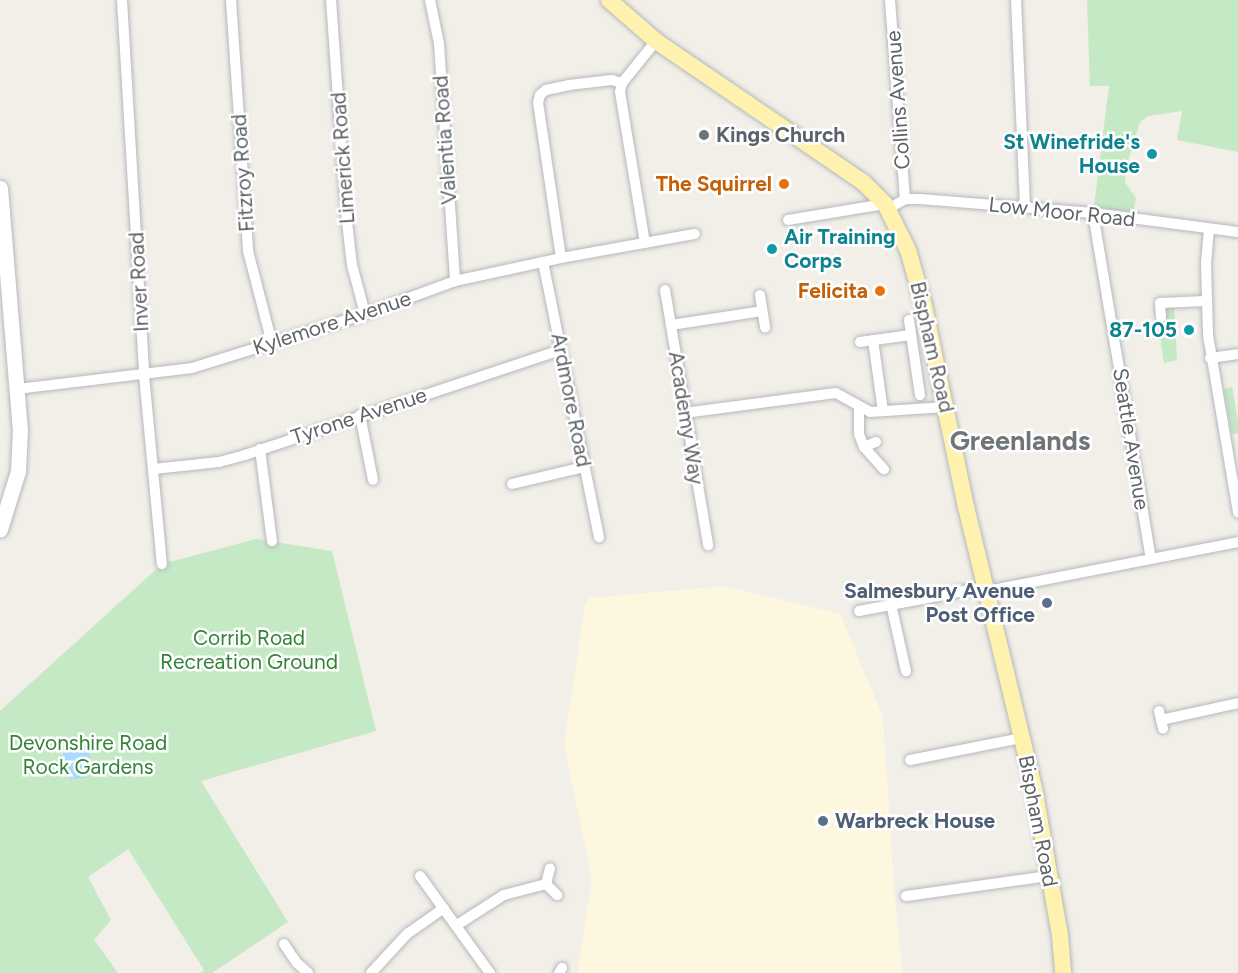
<!DOCTYPE html>
<html>
<head>
<meta charset="utf-8">
<style>
	body { margin:0 }
	#map { position:relative; width:1238px; height:973px; overflow:hidden; background:#f1efe8; font-family:Figtree,sans-serif }
	div>[style] { position:absolute }
	[style*='--x'] { left:calc(var(--x)*1px); top:calc(var(--y)*1px); width:calc(var(--w)*1px); rotate:calc(var(--a)*1deg) }
	.commercial>* { inset:0; background:#fef7e0 }
	.green>* { inset:0; background:#c5e8c5 }
	.water>* { inset:0; background:#aadaff }
	.roads { filter:drop-shadow(0 0 2px #b5b8bc) drop-shadow(0 0 2px #b5b8bc) }
	.street>* { height:10px; margin:-5px; padding:0 5px; transform-origin:5px; border-radius:5px; background:#fff }
	.secondary>* { height:15px; margin:-7.5px; padding:0 7.5px; transform-origin:7.5px; border-radius:7.5px; background:#fff }
	.primary>* { height:16px; margin:-8px; padding:0 8px; transform-origin:8px; border-radius:8px; background:#fff2af }
	.dots>* { width:16px; height:16px; translate:-50% -50%; box-sizing:border-box; border:3px solid #fff; border-radius:50% }
	span { translate:-50% -50%; white-space:nowrap; text-align:center; line-height:1.15; -webkit-text-stroke:5px #fff; paint-order:stroke }
	.street-label { font-size:21px; color:#5f6368 }
	.worship-label { font-size:21px; color:#5b616d; font-weight:700 }
	.left { translate:0 -50%; text-align:left }
	.culture-label { font-size:21px; color:#0d838f; font-weight:700 }
	.right { translate:-100% -50%; text-align:right }
	.food-label { font-size:21px; color:#c56008; font-weight:700 }
	.service-label { font-size:21px; color:#4e5e75; font-weight:700 }
	.park-label { font-size:21px; color:#348238 }
	.district-label { font-size:27px; color:#70757a; font-weight:700 }
</style>
</head>
<body>
<div id="map">
	<div class="commercial">
		<i style="clip-path:polygon(725px 586px,840px 614px,883px 717px,894px 890px,903px 973px,577px 973px,592px 880px,564px 744px,585px 605px,590px 598px)"></i>
	</div>
	<div class="green">
		<i style="clip-path:polygon(1087px 0,1238px 0,1238px 152px,1177px 140px,1182px 111px,1148px 116px,1140px 122px,1125px 171px,1125px 182px,1136px 198px,1133px 212px,1094px 207px,1109px 86px,1090px 86px)"></i>
		<i style="clip-path:polygon(1174px 302px,1177px 360px,1164px 363px,1157px 317px,1165px 303px)"></i>
		<i style="clip-path:polygon(1232px 387px,1238px 420px,1238px 433px,1232px 434px,1224px 389px)"></i>
		<i style="clip-path:polygon(256px 539px,332px 551px,376px 731px,201px 781px,288px 922px,212px 973px,201px 973px,204px 970px,128px 849px,88px 877px,111px 920px,94px 940px,118px 973px,0 973px,0 711px,162px 564px)"></i>
	</div>
	<div class="water">
		<i style="clip-path:polygon(75px 741px,83px 744px,90px 754px,89px 773px,85px 778px,70px 779px,61px 764px,66px 743px)"></i>
	</div>
	<div class="roads">
		<div class="street">
			<i style="--x:122;--y:0;--w:376;--a:86.6"></i>
			<i style="--x:144;--y:375;--w:190;--a:84.6"></i>
			<i style="--x:231;--y:0;--w:252;--a:86.1"></i>
			<i style="--x:248;--y:251;--w:95;--a:75.4"></i>
			<i style="--x:331;--y:0;--w:223;--a:85.9"></i>
			<i style="--x:347;--y:222;--w:43;--a:83.4"></i>
			<i style="--x:352;--y:265;--w:51;--a:75.1"></i>
			<i style="--x:430;--y:0;--w:45;--a:78.4"></i>
			<i style="--x:439;--y:44;--w:238;--a:86.1"></i>
			<i style="--x:890;--y:0;--w:200;--a:85.7"></i>
			<i style="--x:1016;--y:0;--w:208;--a:87.5"></i>
			<i style="--x:622;--y:83;--w:9;--a:103"></i>
			<i style="--x:620;--y:92;--w:153;--a:80.6"></i>
			<i style="--x:888;--y:209;--w:20;--a:-30"></i>
			<i style="--x:905;--y:199;--w:15;--a:0"></i>
			<i style="--x:920;--y:199;--w:174;--a:4.6"></i>
			<i style="--x:1093;--y:213;--w:146;--a:7.5"></i>
			<i style="--x:1093;--y:213;--w:350;--a:80.5"></i>
			<i style="--x:788;--y:220;--w:98;--a:-9.4"></i>
			<i style="--x:1209;--y:229;--w:34;--a:95"></i>
			<i style="--x:1206;--y:263;--w:72;--a:88.4"></i>
			<i style="--x:1208;--y:335;--w:180;--a:80.4"></i>
			<i style="--x:561;--y:258;--w:157;--a:-98.4"></i>
			<i style="--x:538;--y:103;--w:8;--a:-76"></i>
			<i style="--x:540;--y:95;--w:8;--a:-40"></i>
			<i style="--x:546;--y:90;--w:24;--a:-12"></i>
			<i style="--x:569;--y:85;--w:43;--a:-6.6"></i>
			<i style="--x:612;--y:80;--w:10;--a:17"></i>
			<i style="--x:622;--y:83;--w:54;--a:-51"></i>
			<i style="--x:543;--y:262;--w:281;--a:78.5"></i>
			<i style="--x:665;--y:290;--w:259;--a:80.4"></i>
			<i style="--x:760;--y:295;--w:33;--a:81"></i>
			<i style="--x:1161;--y:317;--w:14;--a:-94"></i>
			<i style="--x:1160;--y:303;--w:46;--a:-2.5"></i>
			<i style="--x:909;--y:320;--w:76;--a:81.7"></i>
			<i style="--x:671;--y:325;--w:92;--a:-8.7"></i>
			<i style="--x:873;--y:340;--w:72;--a:82"></i>
			<i style="--x:860;--y:342;--w:51;--a:-7.8"></i>
			<i style="--x:1210;--y:358;--w:28;--a:-8"></i>
			<i style="--x:17;--y:389;--w:176;--a:-6.8"></i>
			<i style="--x:192;--y:368;--w:181;--a:-17.3"></i>
			<i style="--x:365;--y:314;--w:96;--a:-20.1"></i>
			<i style="--x:455;--y:281;--w:108;--a:-12.2"></i>
			<i style="--x:561;--y:258;--w:136;--a:-10.2"></i>
			<i style="--x:859;--y:407;--w:27;--a:90"></i>
			<i style="--x:859;--y:434;--w:14;--a:69"></i>
			<i style="--x:864;--y:447;--w:30;--a:48"></i>
			<i style="--x:684;--y:413;--w:153;--a:-7.5"></i>
			<i style="--x:836;--y:393;--w:39;--a:29"></i>
			<i style="--x:870;--y:412;--w:76;--a:-3.8"></i>
			<i style="--x:360;--y:415;--w:66;--a:78.7"></i>
			<i style="--x:864;--y:447;--w:13;--a:-23"></i>
			<i style="--x:260;--y:449;--w:93;--a:82.6"></i>
			<i style="--x:154;--y:469;--w:65;--a:-6.1"></i>
			<i style="--x:219;--y:462;--w:27;--a:-15"></i>
			<i style="--x:245;--y:455;--w:333;--a:-18.4"></i>
			<i style="--x:512;--y:484;--w:74;--a:-13.3"></i>
			<i style="--x:987;--y:591;--w:256;--a:-11"></i>
			<i style="--x:891;--y:604;--w:69;--a:77.4"></i>
			<i style="--x:859;--y:611;--w:128;--a:-10.8"></i>
			<i style="--x:1159;--y:711;--w:18;--a:77"></i>
			<i style="--x:1161;--y:720;--w:79;--a:-12.4"></i>
			<i style="--x:910;--y:760;--w:113;--a:-11.2"></i>
			<i style="--x:420;--y:876;--w:120;--a:54.2"></i>
			<i style="--x:546;--y:884;--w:16;--a:45"></i>
			<i style="--x:906;--y:896;--w:144;--a:-8"></i>
			<i style="--x:457;--y:925;--w:56;--a:-32.6"></i>
			<i style="--x:504;--y:895;--w:43;--a:-14.7"></i>
			<i style="--x:546;--y:884;--w:16;--a:-76"></i>
			<i style="--x:284;--y:944;--w:23;--a:56"></i>
			<i style="--x:297;--y:963;--w:15;--a:42"></i>
			<i style="--x:371;--y:973;--w:53;--a:-47.3"></i>
			<i style="--x:407;--y:934;--w:45;--a:-35.1"></i>
			<i style="--x:559;--y:973;--w:6;--a:-59"></i>
		</div>
		<div class="secondary">
			<i style="--x:0;--y:188;--w:242;--a:85.3"></i>
			<i style="--x:20;--y:429;--w:42;--a:92.7"></i>
			<i style="--x:18;--y:471;--w:61;--a:107.2"></i>
		</div>
		<div class="primary">
			<i style="--x:609;--y:0;--w:62;--a:41.1"></i>
			<i style="--x:656;--y:41;--w:250;--a:34.3"></i>
			<i style="--x:863;--y:182;--w:31;--a:45"></i>
			<i style="--x:885;--y:204;--w:51;--a:63.4"></i>
			<i style="--x:908;--y:250;--w:58;--a:74.1"></i>
			<i style="--x:924;--y:306;--w:205;--a:78.2"></i>
			<i style="--x:966;--y:507;--w:289;--a:76.4"></i>
			<i style="--x:1034;--y:788;--w:150;--a:80"></i>
			<i style="--x:1060;--y:936;--w:37;--a:85"></i>
		</div>
	</div>
	<div class="dots">
		<i style="left:704px;top:135px;background:#6b7280"></i>
		<i style="left:1152px;top:154px;background:#0f9aa8"></i>
		<i style="left:784px;top:184px;background:#e8710a"></i>
		<i style="left:772px;top:249px;background:#0f9aa8"></i>
		<i style="left:880px;top:291px;background:#e8710a"></i>
		<i style="left:1189px;top:330px;background:#0f9aa8"></i>
		<i style="left:1047px;top:603px;background:#5c6f8a"></i>
		<i style="left:823px;top:821px;background:#5c6f8a"></i>
	</div>
	<div class="street-label">
		<span style="left:898px;top:100px;rotate:-94deg">Collins Avenue</span>
		<span style="left:445px;top:140px;rotate:-94deg">Valentia Road</span>
		<span style="left:343px;top:158px;rotate:-94deg">Limerick Road</span>
		<span style="left:243px;top:173px;rotate:-94deg">Fitzroy Road</span>
		<span style="left:1062px;top:212px;rotate:6deg">Low Moor Road</span>
		<span style="left:139px;top:282px;rotate:-93deg">Inver Road</span>
		<span style="left:332px;top:323px;rotate:-18deg">Kylemore Avenue</span>
		<span style="left:932px;top:347px;rotate:77deg">Bispham Road</span>
		<span style="left:571px;top:400px;rotate:79deg">Ardmore Road</span>
		<span style="left:359px;top:416px;rotate:-18deg">Tyrone Avenue</span>
		<span style="left:686px;top:418px;rotate:81deg">Academy Way</span>
		<span style="left:1131px;top:439px;rotate:81deg">Seattle Avenue</span>
		<span style="left:1038px;top:821px;rotate:79deg">Bispham Road</span>
	</div>
	<div class="worship-label">
		<span class="left" style="left:716px;top:135px">Kings Church</span>
	</div>
	<div class="culture-label">
		<span class="right" style="left:1140px;top:154px">St Winefride's<br>House</span>
		<span class="left" style="left:784px;top:249px">Air Training<br>Corps</span>
		<span class="right" style="left:1177px;top:330px">87-105</span>
	</div>
	<div class="food-label">
		<span class="right" style="left:772px;top:184px">The Squirrel</span>
		<span class="right" style="left:868px;top:291px">Felicita</span>
	</div>
	<div class="service-label">
		<span class="right" style="left:1035px;top:603px">Salmesbury Avenue<br>Post Office</span>
		<span class="left" style="left:835px;top:821px">Warbreck House</span>
	</div>
	<div class="park-label">
		<span style="left:249px;top:650px">Corrib Road<br>Recreation Ground</span>
		<span style="left:88px;top:755px">Devonshire Road<br>Rock Gardens</span>
	</div>
	<div class="district-label">
		<span style="left:1020px;top:441px">Greenlands</span>
	</div>
</div>
</body>
</html>
